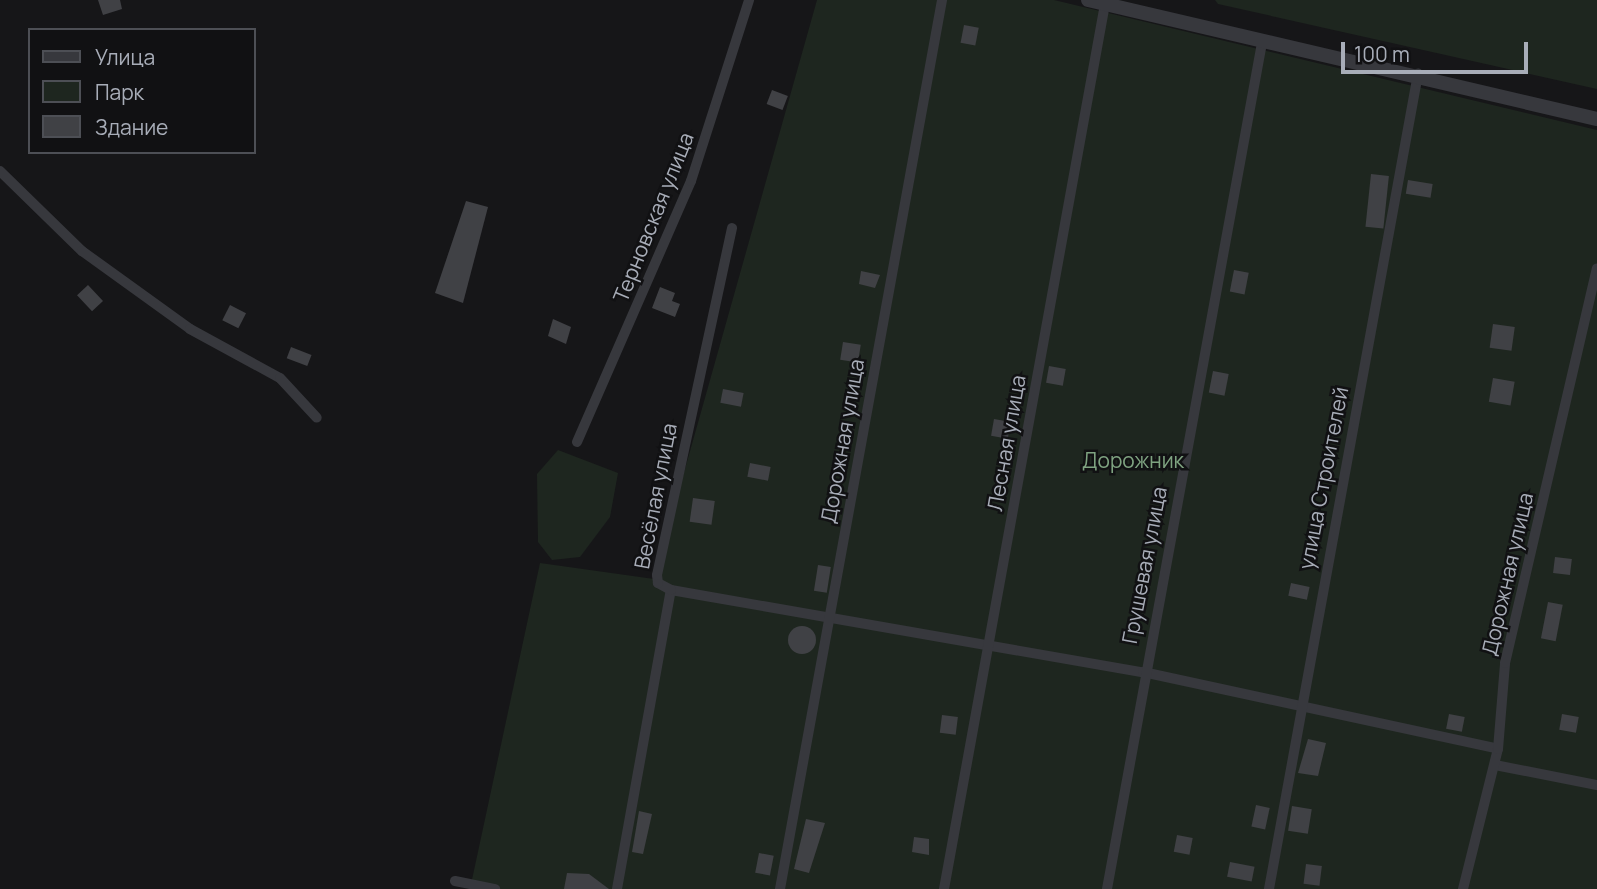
<!DOCTYPE html>
<html>
<head>
<meta charset="utf-8">
<style>
	body { margin:0 }
	#map { position:relative; width:1597px; height:889px; overflow:hidden; background:#161618; font-family:Manrope,sans-serif }
	div>[style] { position:absolute }
	[style*='--x'] { left:calc(var(--x)*1px); top:calc(var(--y)*1px); width:calc(var(--w)*1px); rotate:calc(var(--a)*1deg) }
	.green>* { inset:0; background:#1e261f }
	.building>* { inset:0; background:#404145; transform-origin:0 0 }
	.round { border-radius:50% }
	.minor>* { height:10px; margin:-5px; padding:0 5px; transform-origin:5px; border-radius:5px; background:#37383d }
	.tertiary>* { height:14px; margin:-7px; padding:0 7px; transform-origin:7px; border-radius:7px; background:#37383d }
	span { translate:-50% -50%; white-space:nowrap; text-align:center; line-height:1.15; -webkit-text-stroke:5px #111113; paint-order:stroke }
	.street-label { font-size:21px; color:#a8adb8 }
	.park-label { font-size:21px; color:#7fa381 }
	.legend { position:absolute; left:28px; top:28px; width:228px; height:126px; box-sizing:border-box; background:#111113; border:2px solid #4d4f55; margin:0; padding:9px 12px; list-style:none; font-size:21px; color:#a8adb8 }
	.legend li { display:flex; align-items:center; gap:14px; height:35px }
	.legend b { width:35px; border:2px solid #4d4f55 }
	.scale { position:absolute; left:1341px; top:42px; width:187px; height:32px; box-sizing:border-box; border:4px solid #a8adb8; border-top:0; padding-left:9px; font-size:21px; line-height:24px; white-space:nowrap; color:#a8adb8; -webkit-text-stroke:5px #111113; paint-order:stroke }
</style>
</head>
<body>
<div id="map">
	<div class="green">
		<i style="clip-path:polygon(817px 0,1054px 0,1597px 130px,1597px 889px,470px 889px,540px 563px,654px 579px)"></i>
		<i style="clip-path:polygon(1215px 0,1597px 0,1597px 89px,1218px 4px)"></i>
		<i style="clip-path:polygon(558px 450px,618px 473px,610px 517px,580px 557px,552px 560px,538px 542px,537px 474px)"></i>
	</div>
	<div class="building">
		<i style="clip-path:polygon(98px 0,120px 0,122px 9px,103px 15px)"></i>
		<i style="left:964px;top:25px;width:15px;height:18px;rotate:11deg"></i>
		<i style="left:772px;top:90px;width:17px;height:15px;rotate:21deg"></i>
		<i style="left:1371px;top:174px;width:18px;height:53px;rotate:6deg"></i>
		<i style="left:1408px;top:180px;width:25px;height:14px;rotate:9deg"></i>
		<i style="clip-path:polygon(466px 201px,488px 207px,463px 303px,435px 293px)"></i>
		<i style="left:1234px;top:270px;width:15px;height:22px;rotate:11deg"></i>
		<i style="clip-path:polygon(861px 271px,880px 275px,875px 288px,859px 284px)"></i>
		<i style="left:88px;top:285px;width:22px;height:15px;rotate:47deg"></i>
		<i style="clip-path:polygon(660px 287px,675px 293px,672px 301px,680px 304px,675px 317px,652px 308px)"></i>
		<i style="left:230px;top:305px;width:18px;height:17px;rotate:27deg"></i>
		<i style="clip-path:polygon(553px 319px,571px 327px,566px 344px,548px 336px)"></i>
		<i style="left:1493px;top:324px;width:22px;height:24px;rotate:8deg"></i>
		<i style="left:843px;top:342px;width:18px;height:18px;rotate:9deg"></i>
		<i style="left:291px;top:347px;width:22px;height:12px;rotate:21deg"></i>
		<i style="left:1049px;top:366px;width:17px;height:17px;rotate:10deg"></i>
		<i style="left:1213px;top:371px;width:16px;height:22px;rotate:11deg"></i>
		<i style="left:1493px;top:378px;width:22px;height:24px;rotate:10deg"></i>
		<i style="left:723px;top:389px;width:21px;height:14px;rotate:11deg"></i>
		<i style="left:994px;top:419px;width:17px;height:17px;rotate:10deg"></i>
		<i style="left:750px;top:463px;width:21px;height:14px;rotate:11deg"></i>
		<i style="left:693px;top:498px;width:22px;height:24px;rotate:8deg"></i>
		<i style="left:1555px;top:557px;width:17px;height:16px;rotate:7deg"></i>
		<i style="left:818px;top:565px;width:13px;height:26px;rotate:9deg"></i>
		<i style="left:1291px;top:583px;width:19px;height:13px;rotate:12deg"></i>
		<i style="left:1548px;top:602px;width:15px;height:37px;rotate:11deg"></i>
		<i class="round" style="left:788px;top:626px;width:28px;height:28px"></i>
		<i style="left:1449px;top:714px;width:16px;height:15px;rotate:11deg"></i>
		<i style="left:1562px;top:714px;width:17px;height:16px;rotate:10deg"></i>
		<i style="left:942px;top:715px;width:16px;height:18px;rotate:7deg"></i>
		<i style="clip-path:polygon(1308px 739px,1326px 743px,1318px 776px,1298px 773px)"></i>
		<i style="left:1256px;top:805px;width:14px;height:22px;rotate:12deg"></i>
		<i style="left:1292px;top:806px;width:20px;height:25px;rotate:9deg"></i>
		<i style="clip-path:polygon(639px 811px,652px 814px,643px 854px,632px 852px)"></i>
		<i style="clip-path:polygon(806px 819px,825px 823px,809px 873px,794px 869px)"></i>
		<i style="left:1177px;top:835px;width:16px;height:17px;rotate:11deg"></i>
		<i style="clip-path:polygon(914px 837px,929px 839px,929px 855px,912px 852px)"></i>
		<i style="left:759px;top:853px;width:15px;height:20px;rotate:11deg"></i>
		<i style="left:1230px;top:862px;width:25px;height:15px;rotate:11deg"></i>
		<i style="left:1306px;top:864px;width:16px;height:20px;rotate:7deg"></i>
		<i style="clip-path:polygon(567px 873px,589px 874px,609px 889px,564px 889px)"></i>
	</div>
	<div class="minor">
		<i style="--x:0;--y:171;--w:115;--a:44.3"></i>
		<i style="--x:82;--y:251;--w:133;--a:35.8"></i>
		<i style="--x:190;--y:329;--w:102;--a:28.6"></i>
		<i style="--x:280;--y:378;--w:54;--a:47.2"></i>
		<i style="--x:577;--y:442;--w:285;--a:-66.4"></i>
		<i style="--x:691;--y:181;--w:190;--a:-72.2"></i>
		<i style="--x:671;--y:590;--w:479;--a:9.9"></i>
		<i style="--x:1143;--y:672;--w:363;--a:12.2"></i>
		<i style="--x:1495;--y:765;--w:104;--a:11.1"></i>
		<i style="--x:455;--y:881;--w:41;--a:11.3"></i>
		<i style="--x:617;--y:889;--w:304;--a:-79.8"></i>
		<i style="--x:671;--y:590;--w:15;--a:-152"></i>
		<i style="--x:658;--y:583;--w:8;--a:-97"></i>
		<i style="--x:657;--y:575;--w:355;--a:-77.8"></i>
		<i style="--x:780;--y:889;--w:904;--a:-79.67"></i>
		<i style="--x:944;--y:889;--w:900;--a:-79.69"></i>
		<i style="--x:1107;--y:889;--w:860;--a:-79.62"></i>
		<i style="--x:1269;--y:889;--w:829;--a:-79.64"></i>
		<i style="--x:1463;--y:889;--w:144;--a:-76"></i>
		<i style="--x:1498;--y:749;--w:86;--a:-85.3"></i>
		<i style="--x:1505;--y:663;--w:405;--a:-76.9"></i>
	</div>
	<div class="tertiary">
		<i style="--x:1088;--y:0;--w:523;--a:13.16"></i>
	</div>
	<div class="street-label">
		<span style="left:653px;top:217px;rotate:-68deg">Терновская улица</span>
		<span style="left:842px;top:441px;rotate:-80deg">Дорожная улица</span>
		<span style="left:1006px;top:443px;rotate:-80deg">Лесная улица</span>
		<span style="left:1323px;top:478px;rotate:-79deg">улица Строителей</span>
		<span style="left:655px;top:496px;rotate:-79deg">Весёлая улица</span>
		<span style="left:1144px;top:565px;rotate:-79deg">Грушевая улица</span>
		<span style="left:1507px;top:574px;rotate:-77deg">Дорожная улица</span>
	</div>
	<div class="park-label">
		<span style="left:1133px;top:460px">Дорожник</span>
	</div>
	<ul class="legend">
	<li><b style="height:9px;background:#37383d"></b>Улица</li>
	<li><b style="height:19px;background:#1e261f"></b>Парк</li>
	<li><b style="height:19px;background:#404145"></b>Здание</li>
	</ul>
	<div class="scale">100 m</div>
</div>
</body>
</html>
